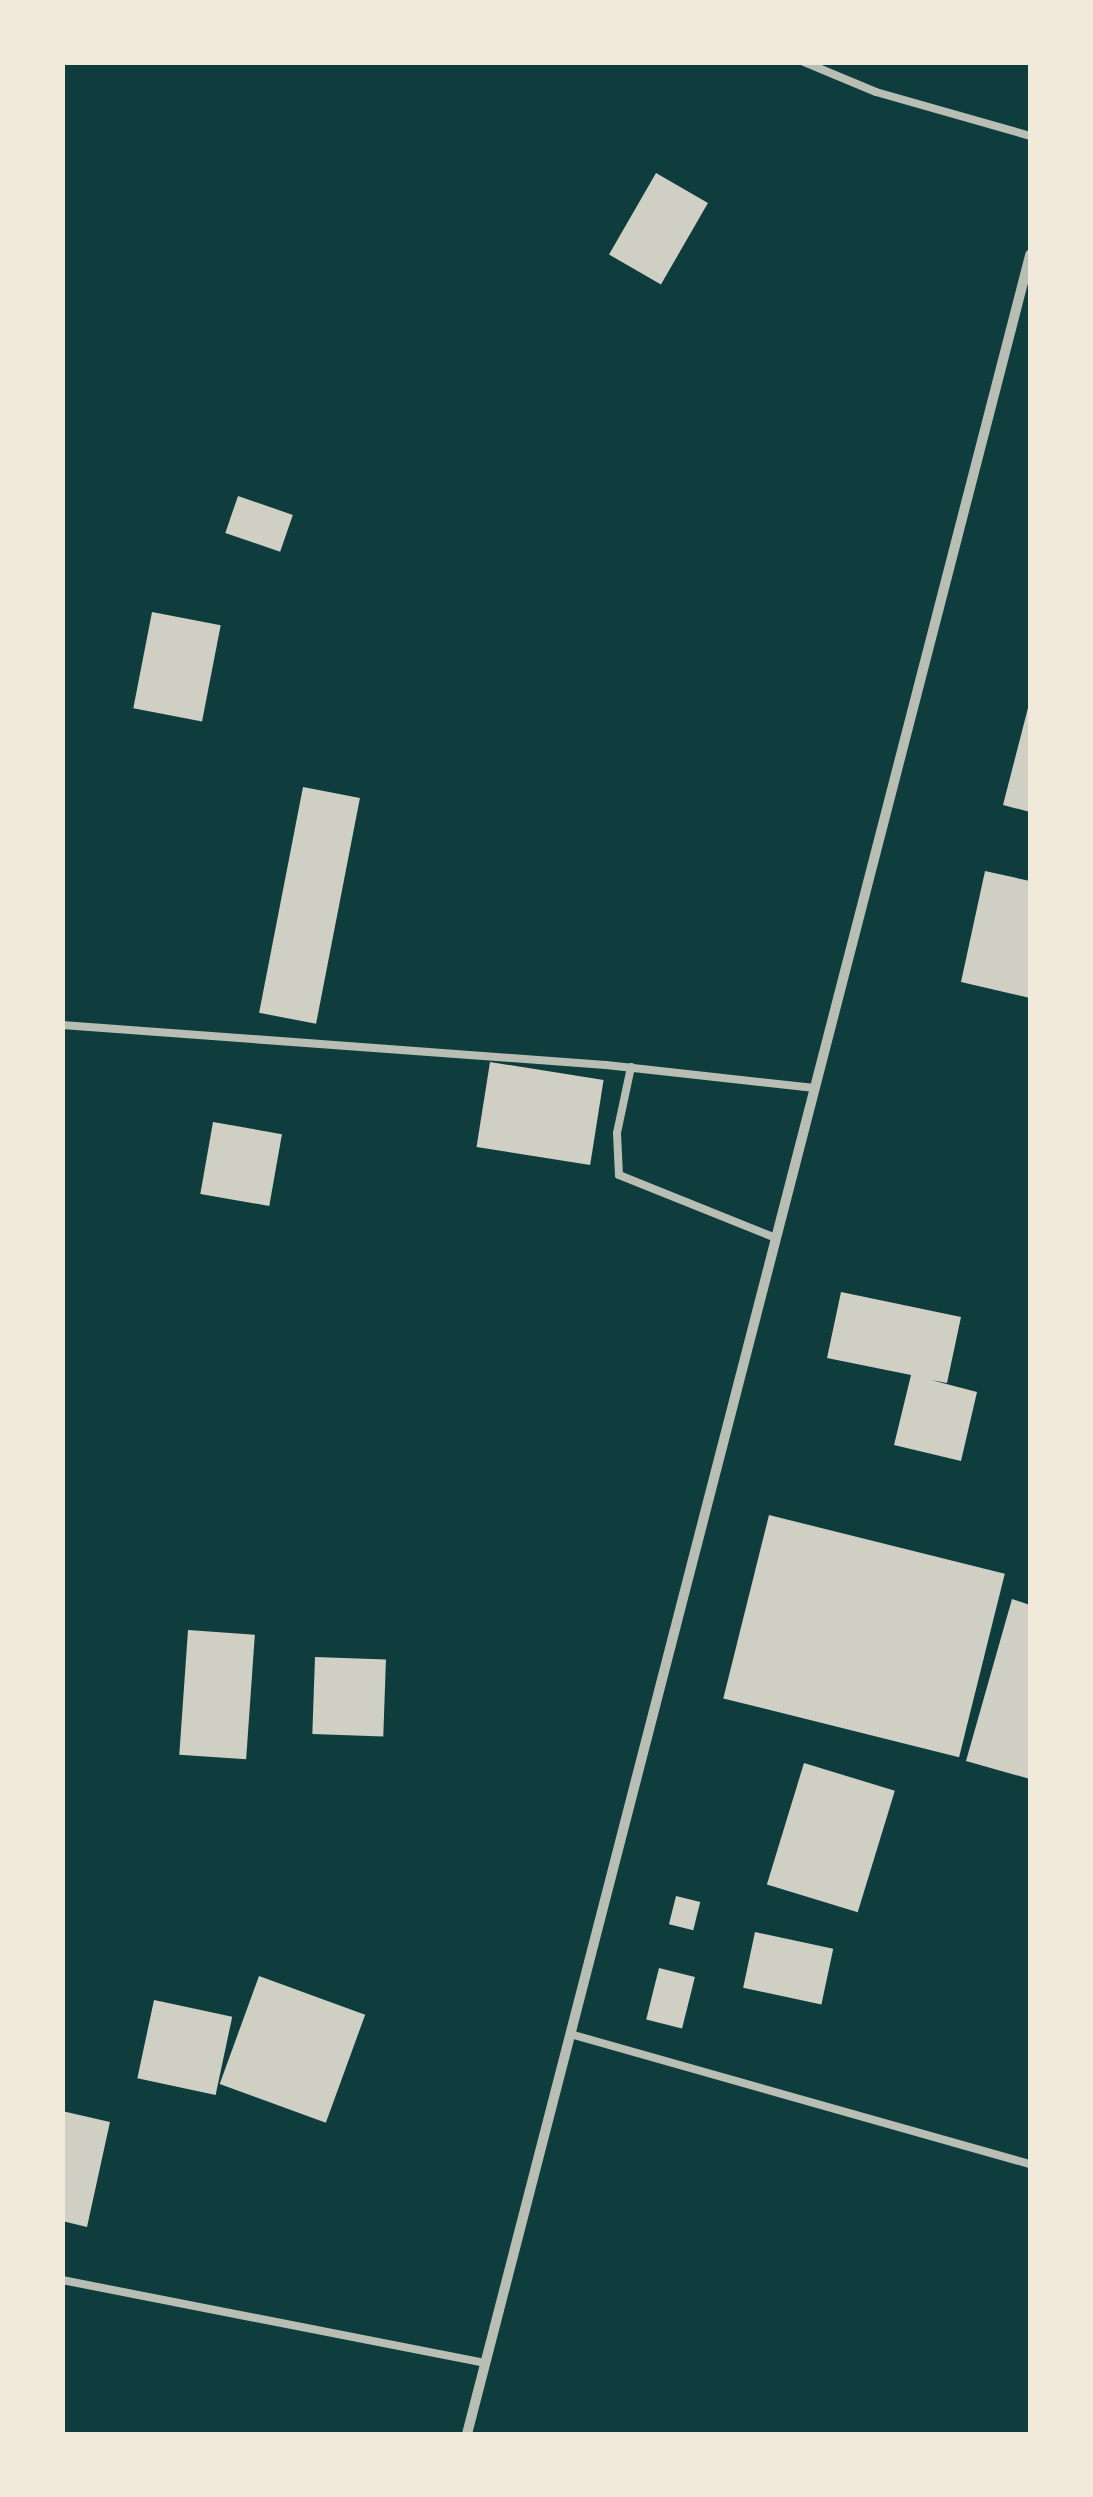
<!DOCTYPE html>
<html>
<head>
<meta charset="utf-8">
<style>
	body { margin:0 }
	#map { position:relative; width:1093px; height:2497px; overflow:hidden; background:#0f3d3e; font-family:"DM Sans",sans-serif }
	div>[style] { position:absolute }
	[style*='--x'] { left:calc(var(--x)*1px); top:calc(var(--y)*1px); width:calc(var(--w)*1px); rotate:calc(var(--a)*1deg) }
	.building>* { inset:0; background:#cfcfc3; transform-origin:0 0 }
	.service>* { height:8px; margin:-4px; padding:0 4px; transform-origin:4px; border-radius:4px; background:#b8beb3 }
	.minor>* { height:10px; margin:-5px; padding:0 5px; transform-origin:5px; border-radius:5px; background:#b8beb3 }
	span { translate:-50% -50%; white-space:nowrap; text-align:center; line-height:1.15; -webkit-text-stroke:8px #f1e9da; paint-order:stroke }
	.frame { position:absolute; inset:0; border:65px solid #f1e9da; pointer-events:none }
</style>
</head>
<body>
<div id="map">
	<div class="building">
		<i style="left:656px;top:173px;width:60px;height:94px;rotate:30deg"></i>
		<i style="left:238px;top:496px;width:58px;height:39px;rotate:19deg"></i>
		<i style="left:152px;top:612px;width:70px;height:98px;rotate:11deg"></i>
		<i style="clip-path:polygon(1029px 704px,1030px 704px,1030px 812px,1003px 805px)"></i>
		<i style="left:303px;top:787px;width:58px;height:230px;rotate:11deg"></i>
		<i style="clip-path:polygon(985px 871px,1030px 881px,1030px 998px,961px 982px)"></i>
		<i style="left:490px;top:1062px;width:115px;height:86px;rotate:9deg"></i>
		<i style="left:213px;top:1122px;width:70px;height:73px;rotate:10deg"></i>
		<i style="clip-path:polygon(841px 1292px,961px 1317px,947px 1383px,931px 1380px,977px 1392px,961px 1461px,894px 1445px,911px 1375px,827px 1358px)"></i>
		<i style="left:769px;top:1515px;width:243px;height:189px;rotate:14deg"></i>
		<i style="clip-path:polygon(1012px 1599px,1030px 1605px,1030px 1779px,966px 1761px)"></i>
		<i style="left:188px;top:1630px;width:67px;height:125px;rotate:4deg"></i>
		<i style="left:315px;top:1657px;width:71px;height:77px;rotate:2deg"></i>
		<i style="left:804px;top:1763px;width:95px;height:127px;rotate:17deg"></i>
		<i style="left:676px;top:1896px;width:25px;height:29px;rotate:14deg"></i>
		<i style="left:755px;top:1932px;width:80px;height:57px;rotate:12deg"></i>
		<i style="left:659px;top:1968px;width:37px;height:53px;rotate:14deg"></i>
		<i style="left:259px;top:1976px;width:113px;height:115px;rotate:20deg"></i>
		<i style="left:154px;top:2000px;width:80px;height:80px;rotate:12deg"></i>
		<i style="clip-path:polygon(62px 2111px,110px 2122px,87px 2227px,62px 2221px)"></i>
	</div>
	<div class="service">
		<i style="--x:804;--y:62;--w:78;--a:22.6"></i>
		<i style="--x:876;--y:92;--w:160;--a:15.9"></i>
		<i style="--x:62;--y:1025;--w:545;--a:4.21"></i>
		<i style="--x:606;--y:1065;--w:210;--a:6.3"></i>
		<i style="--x:631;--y:1067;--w:67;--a:102"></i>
		<i style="--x:617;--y:1133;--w:42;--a:87.3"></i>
		<i style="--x:619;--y:1175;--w:169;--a:21.9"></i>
		<i style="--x:570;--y:2034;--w:478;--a:15.8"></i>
		<i style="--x:62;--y:2280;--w:432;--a:11.1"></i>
	</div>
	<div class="minor">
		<i style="--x:467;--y:2434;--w:2251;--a:-75.51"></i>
	</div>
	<div class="frame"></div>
</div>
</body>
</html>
